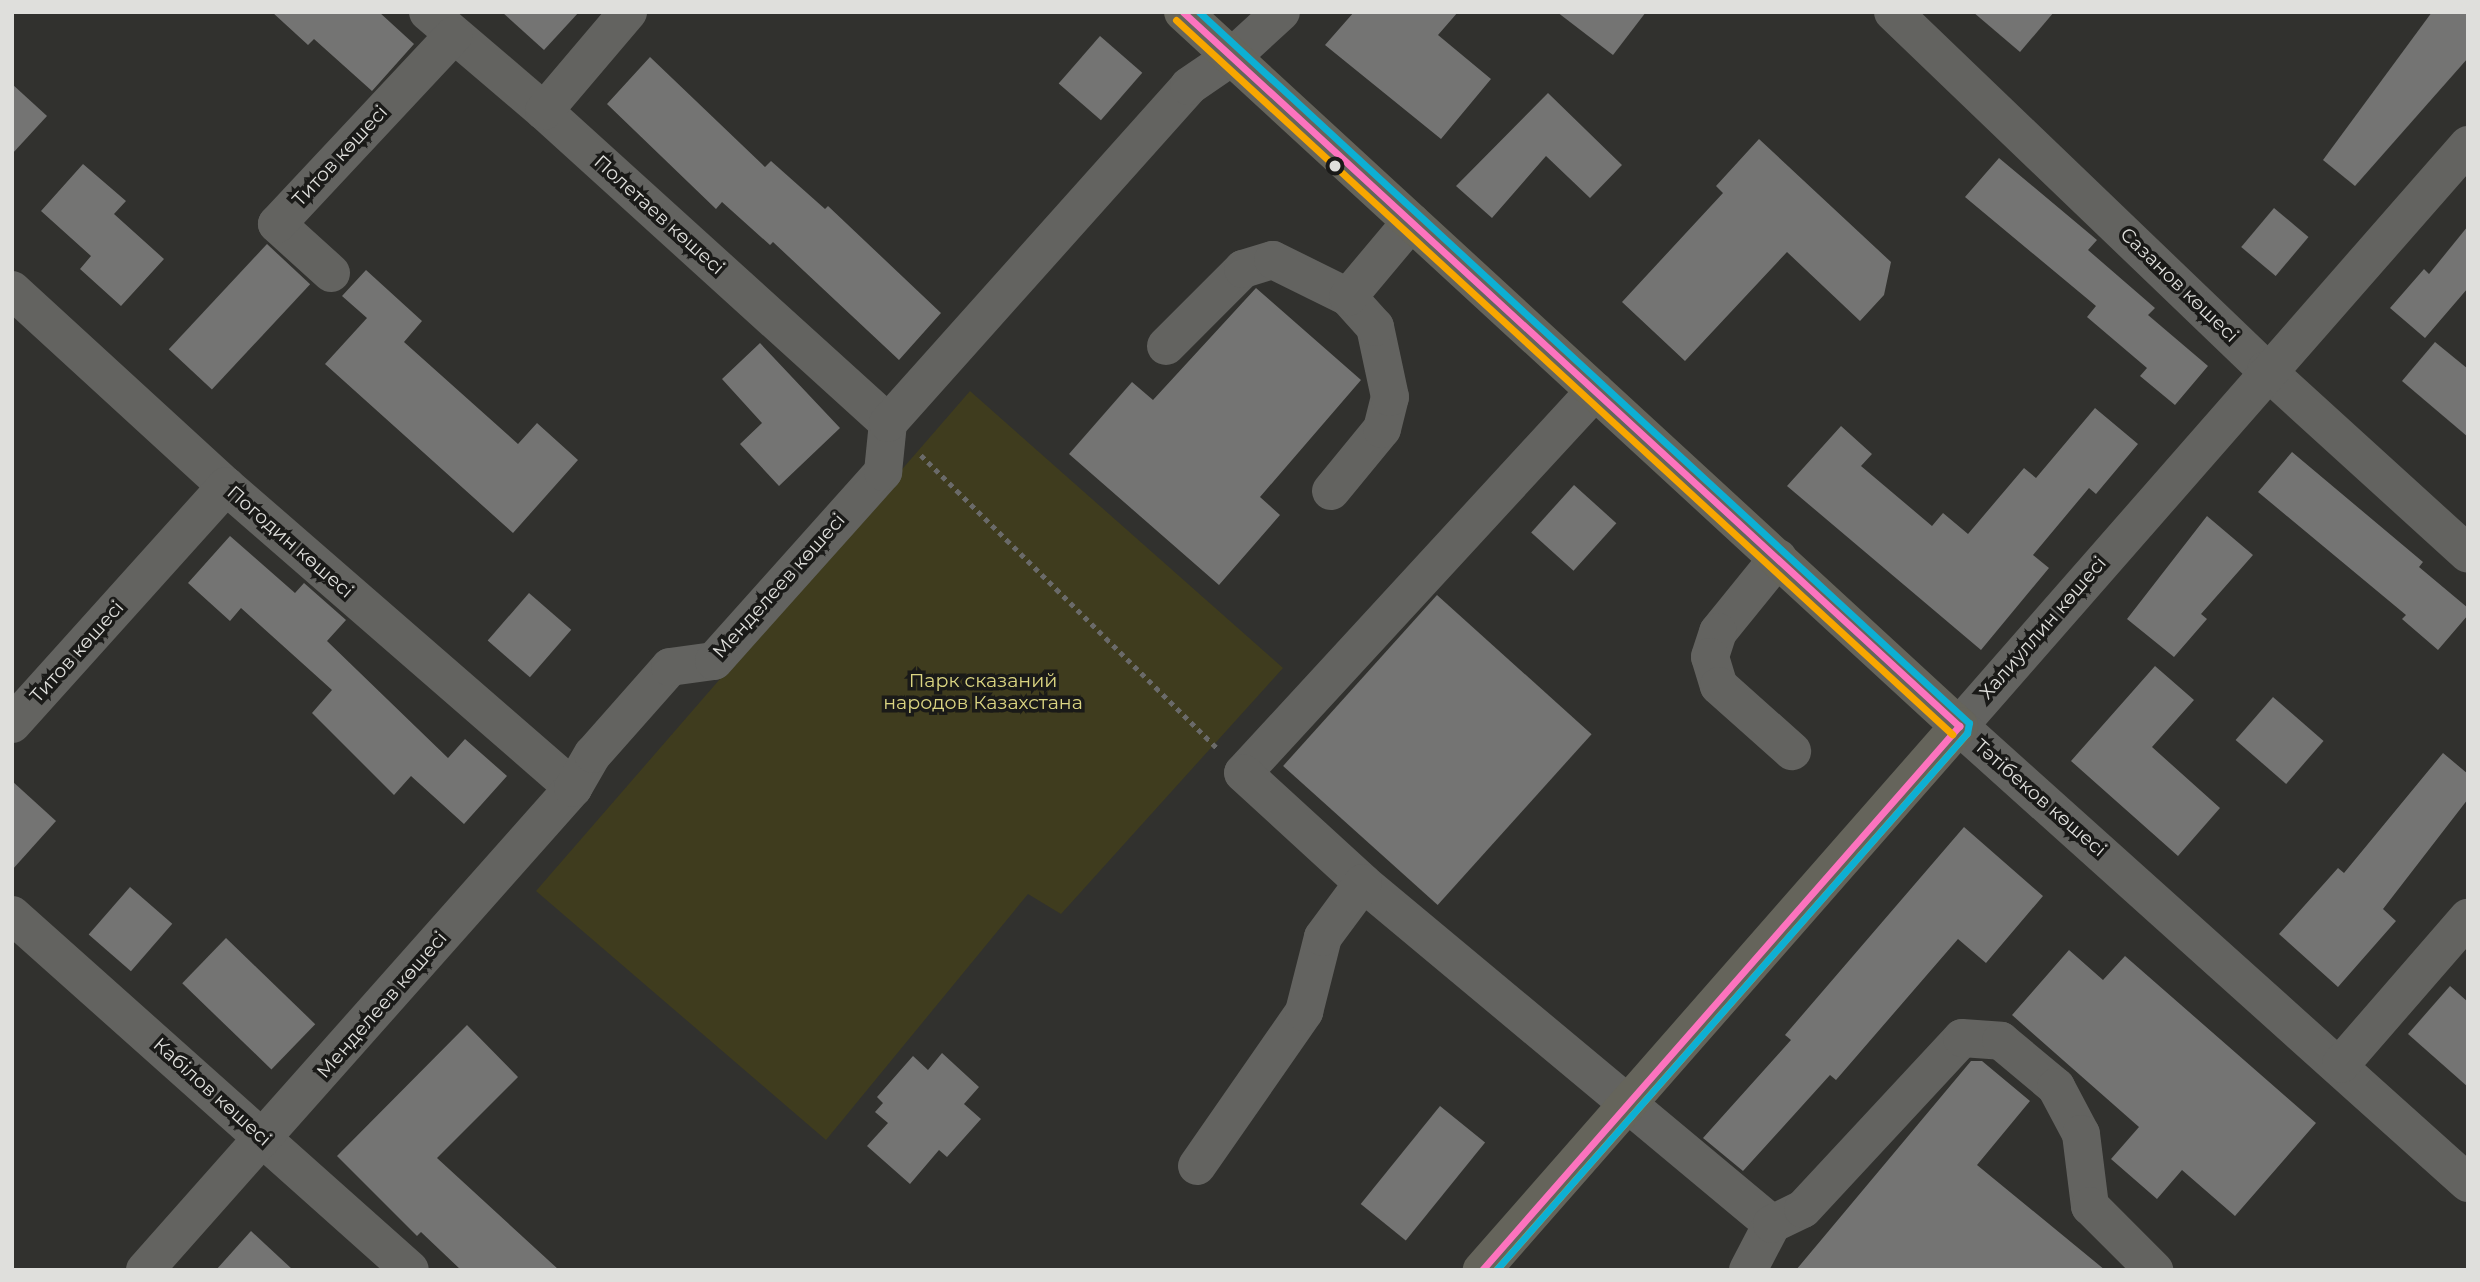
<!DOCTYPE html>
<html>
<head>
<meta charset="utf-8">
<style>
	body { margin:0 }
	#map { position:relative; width:2480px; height:1282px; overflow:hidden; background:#31312e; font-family:Montserrat,sans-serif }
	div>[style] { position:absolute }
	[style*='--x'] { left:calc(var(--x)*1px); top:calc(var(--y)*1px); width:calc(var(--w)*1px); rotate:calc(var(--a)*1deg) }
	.green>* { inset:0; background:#3f3c1e }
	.building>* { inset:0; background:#747473; transform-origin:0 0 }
	.path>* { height:4.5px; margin-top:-2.25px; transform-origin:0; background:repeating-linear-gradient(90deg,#6a6a69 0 5px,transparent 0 10px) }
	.minor>* { height:38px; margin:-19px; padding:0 19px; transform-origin:19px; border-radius:19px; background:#636360 }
	.major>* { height:38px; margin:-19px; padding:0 19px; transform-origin:19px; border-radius:19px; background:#65645b }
	.bus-1>* { height:7px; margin:-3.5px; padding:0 3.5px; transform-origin:3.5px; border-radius:3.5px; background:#fc73be }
	.bus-2>* { height:7px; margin:-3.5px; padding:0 3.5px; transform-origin:3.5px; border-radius:3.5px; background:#f7a600 }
	.bus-3>* { height:7px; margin:-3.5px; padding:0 3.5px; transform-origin:3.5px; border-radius:3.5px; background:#0dafd3 }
	.dots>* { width:19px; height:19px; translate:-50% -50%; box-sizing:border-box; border:4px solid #1a1a18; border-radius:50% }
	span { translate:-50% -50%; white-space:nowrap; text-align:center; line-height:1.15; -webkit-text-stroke:7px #1a1a18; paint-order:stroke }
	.street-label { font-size:19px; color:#dfdfdc }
	.park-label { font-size:19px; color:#dbd582 }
	.frame { position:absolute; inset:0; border:14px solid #dfdfdc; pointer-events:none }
</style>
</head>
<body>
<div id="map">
	<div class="green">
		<i style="clip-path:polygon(970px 391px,1283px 668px,1061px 914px,1028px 894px,826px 1140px,536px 891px)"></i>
	</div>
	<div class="building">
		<i style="clip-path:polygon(272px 12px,379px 12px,414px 44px,372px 91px,314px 39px,308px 45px)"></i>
		<i style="clip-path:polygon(502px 12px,579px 12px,544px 50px)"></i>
		<i style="clip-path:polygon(1354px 12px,1458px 12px,1438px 35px,1491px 79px,1441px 139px,1325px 45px)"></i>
		<i style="clip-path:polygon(1557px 12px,1646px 12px,1613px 55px)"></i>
		<i style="clip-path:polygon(1973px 12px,2054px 12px,2020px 52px)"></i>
		<i style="clip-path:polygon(2432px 12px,2468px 12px,2468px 58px,2355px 186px,2323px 160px)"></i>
		<i style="left:1100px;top:36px;width:56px;height:63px;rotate:41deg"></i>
		<i style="clip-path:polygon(650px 57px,765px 167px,771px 161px,825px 209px,828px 206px,941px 313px,899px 360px,773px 242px,770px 245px,722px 202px,716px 209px,607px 104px)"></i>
		<i style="clip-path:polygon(12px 84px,47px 116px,12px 154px)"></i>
		<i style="clip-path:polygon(1548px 93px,1622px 165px,1590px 198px,1546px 156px,1492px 218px,1456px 186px)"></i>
		<i style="clip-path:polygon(1759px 139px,1891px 262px,1884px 295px,1860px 321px,1787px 252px,1685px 361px,1622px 302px,1723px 193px,1716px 186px)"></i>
		<i style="clip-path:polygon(1999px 158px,2097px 240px,2088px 250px,2155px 308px,2148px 315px,2208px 366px,2175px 405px,2140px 376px,2147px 368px,2087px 317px,2096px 306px,1965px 197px)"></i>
		<i style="clip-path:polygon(83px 164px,126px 201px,114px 214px,164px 259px,121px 306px,80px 269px,91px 256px,41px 211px)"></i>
		<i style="left:2274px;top:208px;width:45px;height:51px;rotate:40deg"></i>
		<i style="clip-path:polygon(2468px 226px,2468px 288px,2425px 338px,2390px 308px,2424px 269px,2429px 274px)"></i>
		<i style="left:267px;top:244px;width:59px;height:144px;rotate:43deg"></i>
		<i style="clip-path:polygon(366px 270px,422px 321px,404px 342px,518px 444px,537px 423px,578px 460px,513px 533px,325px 364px,367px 318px,342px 296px)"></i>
		<i style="clip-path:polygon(1256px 288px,1361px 380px,1260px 497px,1280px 515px,1219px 585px,1069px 454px,1132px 382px,1153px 400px)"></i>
		<i style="clip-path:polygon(2435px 342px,2468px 369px,2468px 437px,2402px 381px)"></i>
		<i style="clip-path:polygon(760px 343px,840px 428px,779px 486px,740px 444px,762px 423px,722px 379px)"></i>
		<i style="clip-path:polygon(2095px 408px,2138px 444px,2096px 494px,2089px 488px,2033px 555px,2049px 568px,1981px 650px,1787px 486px,1841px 426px,1872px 454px,1861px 466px,1932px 526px,1943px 513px,1968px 534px,2024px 468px,2036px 478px)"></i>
		<i style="clip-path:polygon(2292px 452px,2423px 562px,2419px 567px,2468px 608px,2468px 615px,2438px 650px,2402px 619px,2406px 615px,2258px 492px)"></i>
		<i style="left:1574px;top:485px;width:57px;height:64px;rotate:42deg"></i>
		<i style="clip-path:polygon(2207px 516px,2253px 555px,2201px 614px,2207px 619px,2174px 657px,2127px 619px)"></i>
		<i style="clip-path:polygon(230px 536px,295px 593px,304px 583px,346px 620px,327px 641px,448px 758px,465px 739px,507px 776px,464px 824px,411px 776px,394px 795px,312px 713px,332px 690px,241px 608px,230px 621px,188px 583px)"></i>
		<i style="left:529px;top:593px;width:56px;height:63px;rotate:41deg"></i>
		<i style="left:1437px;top:595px;width:208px;height:230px;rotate:42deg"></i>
		<i style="clip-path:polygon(2155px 666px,2194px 700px,2152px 747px,2220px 808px,2178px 856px,2071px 761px)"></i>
		<i style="left:2273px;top:697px;width:67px;height:57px;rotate:41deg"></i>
		<i style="clip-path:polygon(2443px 753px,2468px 774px,2468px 799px,2383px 909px,2396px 921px,2338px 987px,2279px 934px,2338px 868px,2344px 873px)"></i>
		<i style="clip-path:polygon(12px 781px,56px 821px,12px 870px)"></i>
		<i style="clip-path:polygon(1964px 827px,2043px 896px,1986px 963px,1958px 939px,1836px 1080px,1830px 1075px,1743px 1171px,1703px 1138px,1791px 1040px,1785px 1035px)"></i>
		<i style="left:130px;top:887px;width:56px;height:63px;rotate:41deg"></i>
		<i style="left:226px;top:938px;width:124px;height:63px;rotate:44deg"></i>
		<i style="clip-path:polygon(2069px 950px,2103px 980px,2125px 956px,2316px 1123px,2235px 1216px,2182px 1170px,2157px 1199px,2111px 1159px,2139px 1127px,2012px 1015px)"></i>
		<i style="clip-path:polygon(2450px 986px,2468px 1002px,2468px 1087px,2408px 1034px)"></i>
		<i style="clip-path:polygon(467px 1025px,518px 1077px,437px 1158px,559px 1270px,461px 1270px,421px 1232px,417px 1236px,337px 1156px)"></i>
		<i style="clip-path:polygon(942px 1053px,979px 1087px,964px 1104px,981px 1119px,947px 1157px,939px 1150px,910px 1184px,867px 1146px,888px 1123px,875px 1112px,883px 1103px,877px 1097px,913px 1056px,928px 1070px)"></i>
		<i style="clip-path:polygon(1971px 1061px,1982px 1061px,2030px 1101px,1977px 1165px,2105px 1270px,1796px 1270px)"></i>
		<i style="left:1440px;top:1106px;width:58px;height:126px;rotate:39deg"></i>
		<i style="clip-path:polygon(251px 1231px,293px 1270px,216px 1270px)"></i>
	</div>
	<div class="path">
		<i style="--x:921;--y:455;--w:418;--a:44.7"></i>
	</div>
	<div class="minor">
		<i style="--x:428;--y:12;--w:153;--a:40.5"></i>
		<i style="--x:544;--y:111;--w:464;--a:42.2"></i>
		<i style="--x:1893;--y:12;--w:517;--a:43.82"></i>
		<i style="--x:2266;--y:370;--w:273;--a:42.3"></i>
		<i style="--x:544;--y:111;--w:130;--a:-49.7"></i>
		<i style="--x:2468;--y:145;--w:772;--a:131.22"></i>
		<i style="--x:1959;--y:726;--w:684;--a:41.92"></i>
		<i style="--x:331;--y:273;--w:73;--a:-137.8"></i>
		<i style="--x:277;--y:224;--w:258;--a:-46.9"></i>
		<i style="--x:12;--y:290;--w:290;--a:42.5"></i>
		<i style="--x:226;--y:486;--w:460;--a:41"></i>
		<i style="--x:1166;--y:346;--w:109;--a:-45"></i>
		<i style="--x:1243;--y:269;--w:31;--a:-17"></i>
		<i style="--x:1273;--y:260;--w:84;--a:26.3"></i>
		<i style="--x:1595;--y:391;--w:519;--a:132.66"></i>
		<i style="--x:1243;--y:773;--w:163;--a:42.5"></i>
		<i style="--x:1363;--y:883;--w:533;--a:39.82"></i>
		<i style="--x:1331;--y:491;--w:80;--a:-50.6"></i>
		<i style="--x:1382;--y:429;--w:33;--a:-76"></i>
		<i style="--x:1390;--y:397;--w:72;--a:-102.1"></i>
		<i style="--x:1375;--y:327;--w:40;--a:-132"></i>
		<i style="--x:1348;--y:297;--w:98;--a:-50"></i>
		<i style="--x:1778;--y:558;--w:95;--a:129"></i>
		<i style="--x:1718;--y:632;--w:26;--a:108"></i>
		<i style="--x:1710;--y:657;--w:30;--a:73"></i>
		<i style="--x:1719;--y:686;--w:98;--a:41.7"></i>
		<i style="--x:12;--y:724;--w:320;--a:-48"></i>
		<i style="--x:12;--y:915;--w:533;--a:41.73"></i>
		<i style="--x:2341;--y:1064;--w:194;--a:-49"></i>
		<i style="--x:1197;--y:1166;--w:188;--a:-55.2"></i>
		<i style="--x:1304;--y:1012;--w:77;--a:-75.8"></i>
		<i style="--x:1323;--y:937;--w:67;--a:-53.5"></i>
		<i style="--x:145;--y:1270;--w:645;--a:-48.4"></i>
		<i style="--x:573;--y:788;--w:39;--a:-60"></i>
		<i style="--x:593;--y:754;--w:116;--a:-48.5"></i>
		<i style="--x:670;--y:667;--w:44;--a:-7.8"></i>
		<i style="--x:714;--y:661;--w:254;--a:-48.2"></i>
		<i style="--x:883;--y:472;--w:49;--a:-84.2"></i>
		<i style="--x:888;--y:423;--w:452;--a:-48.2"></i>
		<i style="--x:1189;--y:86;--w:53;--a:-34.3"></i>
		<i style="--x:1233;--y:56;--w:65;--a:-42.5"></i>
		<i style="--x:1748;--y:1270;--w:52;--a:-62.4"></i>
		<i style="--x:1772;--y:1224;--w:34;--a:-26"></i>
		<i style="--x:1803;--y:1209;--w:233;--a:-47.1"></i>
		<i style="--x:1962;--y:1038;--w:39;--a:4"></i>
		<i style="--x:2001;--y:1041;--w:72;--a:39.9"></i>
		<i style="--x:2056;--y:1087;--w:53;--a:62"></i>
		<i style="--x:2081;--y:1134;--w:73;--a:82.9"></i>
		<i style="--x:2090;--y:1206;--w:91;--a:45"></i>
	</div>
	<div class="major">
		<i style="--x:1183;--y:12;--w:1055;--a:42.62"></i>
		<i style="--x:1959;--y:726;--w:724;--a:131.25"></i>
	</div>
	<div class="bus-1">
		<i style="--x:1183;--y:12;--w:1055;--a:42.62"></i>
		<i style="--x:1482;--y:1270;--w:724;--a:-48.75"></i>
	</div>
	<div class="bus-2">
		<i style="--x:1176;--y:20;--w:1055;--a:42.62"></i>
		<i style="--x:1496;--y:1270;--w:714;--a:-48.75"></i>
	</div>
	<div class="bus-3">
		<i style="--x:1199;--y:12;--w:1048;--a:42.72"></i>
		<i style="--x:1969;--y:723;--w:10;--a:101"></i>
		<i style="--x:1967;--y:733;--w:714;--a:131.25"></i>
	</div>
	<div class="dots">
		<i style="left:1335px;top:166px;background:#dfdfdc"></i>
	</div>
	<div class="street-label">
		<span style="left:340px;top:156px;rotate:-47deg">Титов көшесі</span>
		<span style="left:659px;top:215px;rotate:42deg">Полетаев көшесі</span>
		<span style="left:2179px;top:285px;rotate:44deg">Сазанов көшесі</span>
		<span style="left:290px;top:542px;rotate:41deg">Погодин көшесі</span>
		<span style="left:779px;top:586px;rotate:-48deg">Менделеев көшесі</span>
		<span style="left:2043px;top:628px;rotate:-49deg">Халиуллин көшесі</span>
		<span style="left:77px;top:652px;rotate:-48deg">Титов көшесі</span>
		<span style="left:2040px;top:798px;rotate:41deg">Тәтібеков көшесі</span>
		<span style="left:382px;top:1005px;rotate:-49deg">Менделеев көшесі</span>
		<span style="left:212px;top:1092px;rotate:42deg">Кабілов көшесі</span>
	</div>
	<div class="park-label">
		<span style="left:983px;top:692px">Парк сказаний<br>народов Казахстана</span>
	</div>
	<div class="frame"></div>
</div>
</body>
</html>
